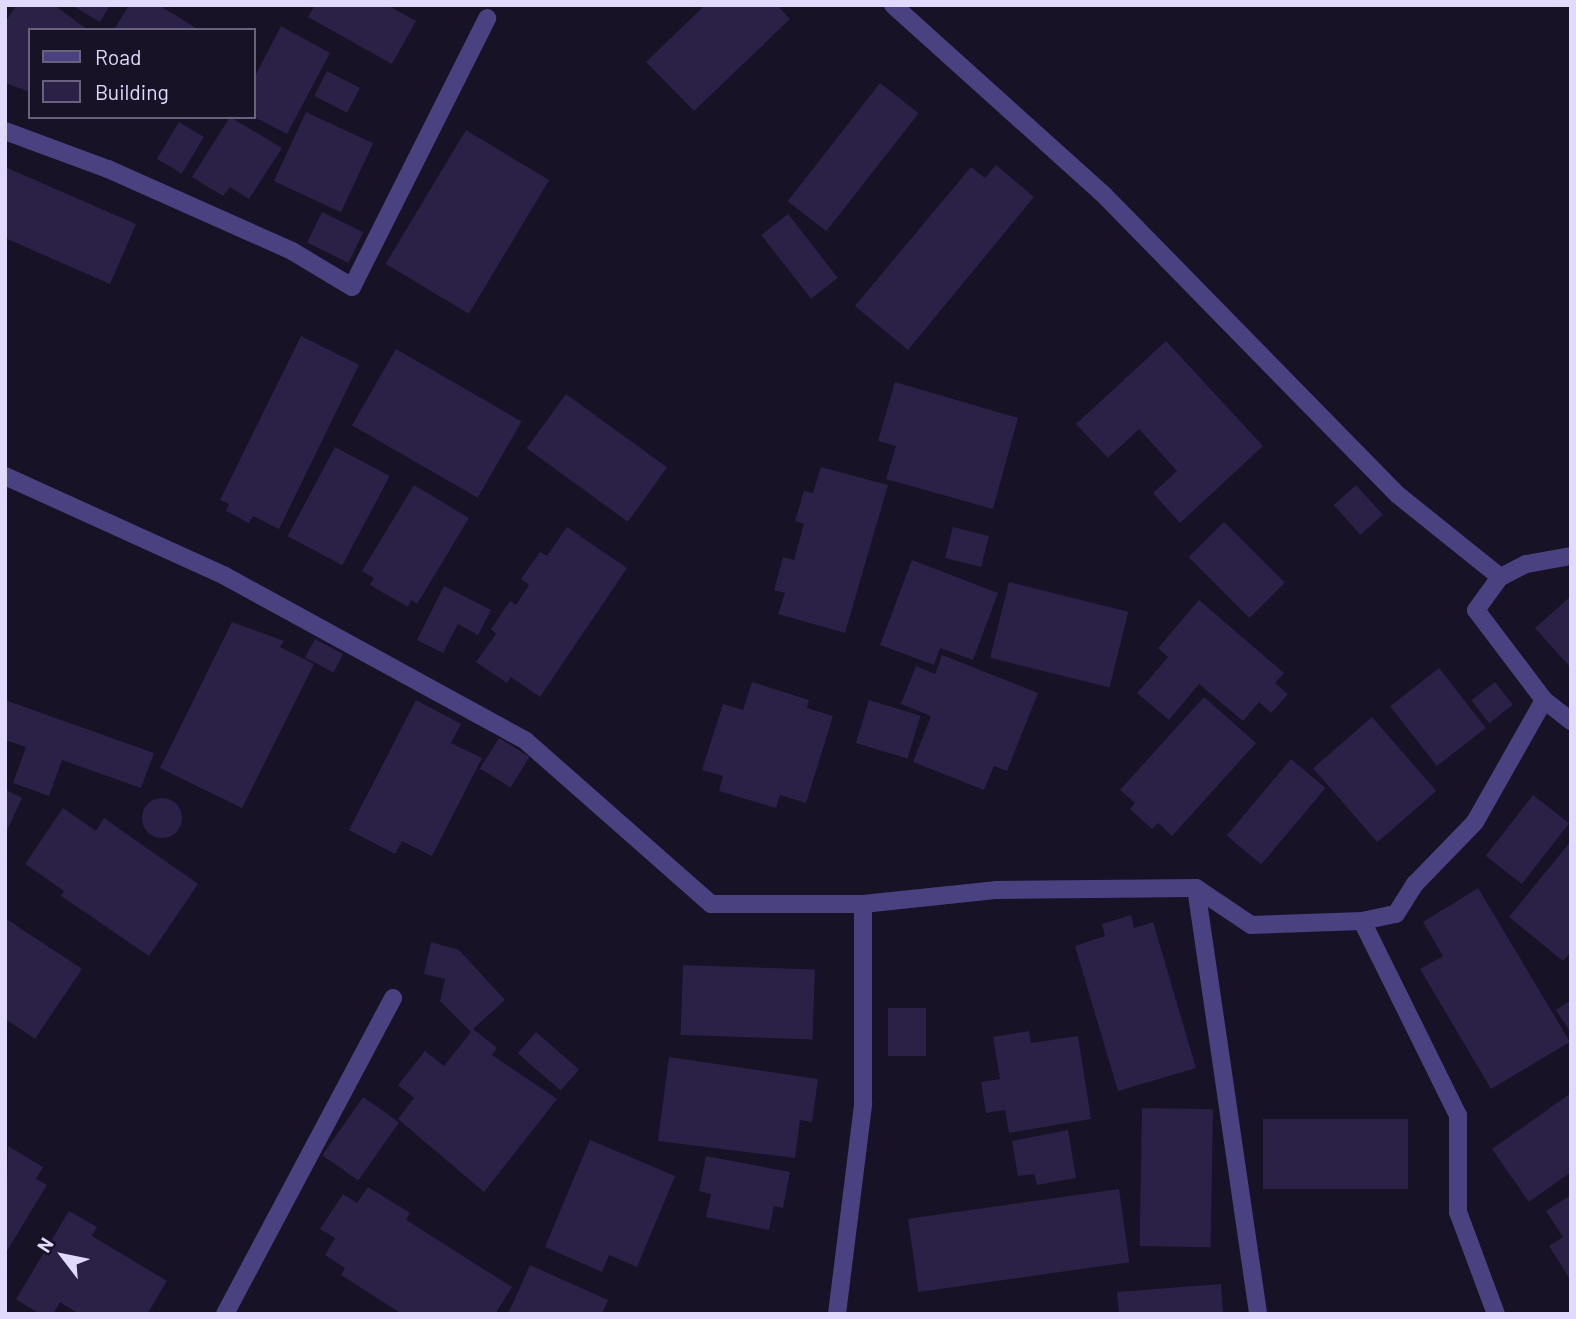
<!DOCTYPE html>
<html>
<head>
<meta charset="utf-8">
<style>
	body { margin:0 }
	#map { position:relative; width:1576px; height:1319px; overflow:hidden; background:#171226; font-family:Barlow,sans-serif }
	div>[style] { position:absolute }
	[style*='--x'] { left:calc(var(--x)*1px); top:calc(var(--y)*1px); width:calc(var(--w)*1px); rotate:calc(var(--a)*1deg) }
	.building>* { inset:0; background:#2b2045; transform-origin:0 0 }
	.round { border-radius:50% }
	.minor>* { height:18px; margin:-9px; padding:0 9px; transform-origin:9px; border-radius:9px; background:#4a4181 }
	span { translate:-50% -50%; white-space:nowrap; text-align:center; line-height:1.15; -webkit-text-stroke:5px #171226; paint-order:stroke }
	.frame { position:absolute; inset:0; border:7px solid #e1dafc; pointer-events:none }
	.legend { position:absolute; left:28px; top:28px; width:228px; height:91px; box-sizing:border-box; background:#171226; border:2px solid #68627c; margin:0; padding:9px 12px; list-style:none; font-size:21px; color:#e1dafc }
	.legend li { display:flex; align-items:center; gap:14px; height:35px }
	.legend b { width:35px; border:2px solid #68627c }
	.north { position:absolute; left:28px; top:1221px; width:70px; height:70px; -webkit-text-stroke:5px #171226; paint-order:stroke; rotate:302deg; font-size:19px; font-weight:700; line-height:28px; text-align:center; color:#e1dafc }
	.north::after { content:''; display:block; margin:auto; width:24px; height:32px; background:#e1dafc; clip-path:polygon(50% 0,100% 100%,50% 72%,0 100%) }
</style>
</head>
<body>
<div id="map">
	<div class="building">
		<i style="clip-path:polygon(17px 5px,54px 5px,88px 30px,30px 30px,30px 92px,5px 83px,5px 22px)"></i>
		<i style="clip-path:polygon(71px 5px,110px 5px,100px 22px)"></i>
		<i style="clip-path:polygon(129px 5px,159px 5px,199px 30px,114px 30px)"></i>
		<i style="clip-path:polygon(315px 5px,387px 5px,416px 21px,392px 64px,308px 17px)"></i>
		<i style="clip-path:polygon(705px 5px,777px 5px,790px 19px,694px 111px,646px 62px)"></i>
		<i style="clip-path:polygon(281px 26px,330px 53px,287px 134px,254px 117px,254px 78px)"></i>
		<i style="left:327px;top:71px;width:37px;height:28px;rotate:27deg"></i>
		<i style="left:880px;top:83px;width:49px;height:150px;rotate:38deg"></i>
		<i style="left:306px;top:112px;width:74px;height:76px;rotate:25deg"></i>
		<i style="clip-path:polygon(230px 117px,282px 148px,249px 199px,230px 187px,223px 196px,192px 177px)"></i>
		<i style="left:179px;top:122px;width:29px;height:43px;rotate:31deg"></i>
		<i style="left:466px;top:130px;width:97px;height:156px;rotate:31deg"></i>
		<i style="clip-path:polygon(996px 165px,1034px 197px,908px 350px,855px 306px,971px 167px,985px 178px)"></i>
		<i style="clip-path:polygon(5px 167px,136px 224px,110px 284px,5px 238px)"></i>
		<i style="left:322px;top:212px;width:46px;height:34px;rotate:26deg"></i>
		<i style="left:788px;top:214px;width:81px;height:34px;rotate:52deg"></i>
		<i style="clip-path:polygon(301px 336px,359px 365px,279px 529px,253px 516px,249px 523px,226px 511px,229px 504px,220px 500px)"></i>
		<i style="clip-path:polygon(1166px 341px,1263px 446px,1180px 523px,1153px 493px,1177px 471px,1139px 429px,1108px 458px,1076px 424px)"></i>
		<i style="left:396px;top:349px;width:145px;height:88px;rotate:30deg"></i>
		<i style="clip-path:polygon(895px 382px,1018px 418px,993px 509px,886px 479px,896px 446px,878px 441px)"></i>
		<i style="left:566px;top:394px;width:125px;height:67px;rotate:36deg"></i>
		<i style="left:335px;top:447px;width:62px;height:101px;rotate:28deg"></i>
		<i style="clip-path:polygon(821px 467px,888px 485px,845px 633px,778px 614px,785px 593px,774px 590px,783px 557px,794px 560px,804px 524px,795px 521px,804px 491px,813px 493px)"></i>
		<i style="clip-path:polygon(414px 485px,469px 518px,417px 604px,411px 600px,408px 607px,370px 585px,374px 578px,362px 571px)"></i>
		<i style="left:1356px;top:485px;width:40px;height:30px;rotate:48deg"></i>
		<i style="left:1224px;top:522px;width:86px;height:50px;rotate:45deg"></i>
		<i style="clip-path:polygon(567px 527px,627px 568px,540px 697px,511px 677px,507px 683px,476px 662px,496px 634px,491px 629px,510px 601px,516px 605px,529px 585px,521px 579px,540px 552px,547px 556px)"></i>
		<i style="left:953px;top:527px;width:37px;height:32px;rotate:14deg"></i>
		<i style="clip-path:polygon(912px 560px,998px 593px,973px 660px,940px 648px,934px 665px,880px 645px)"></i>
		<i style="left:1009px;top:582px;width:123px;height:78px;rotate:14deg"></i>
		<i style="clip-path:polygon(444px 586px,491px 610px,478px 635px,458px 624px,443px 653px,417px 640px)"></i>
		<i style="clip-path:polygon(1571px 596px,1571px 668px,1535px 628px)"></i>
		<i style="clip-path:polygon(1199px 600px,1284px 673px,1275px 683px,1288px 694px,1271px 713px,1259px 702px,1243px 721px,1199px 684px,1169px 720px,1137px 693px,1168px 657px,1158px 648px)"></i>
		<i style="clip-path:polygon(232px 622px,284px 641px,280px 647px,314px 664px,242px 808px,160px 768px)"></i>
		<i style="left:315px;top:639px;width:32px;height:21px;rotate:28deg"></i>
		<i style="clip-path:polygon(942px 655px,1038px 693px,1007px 771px,994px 766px,984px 790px,913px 762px,931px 716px,901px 704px,916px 666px,935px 674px)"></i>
		<i style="left:1439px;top:668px;width:76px;height:62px;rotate:52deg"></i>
		<i style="clip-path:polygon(752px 682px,809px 700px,807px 708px,833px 716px,806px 803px,780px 795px,776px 808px,719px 791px,723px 776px,702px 770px,723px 704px,743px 710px)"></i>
		<i style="left:1495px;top:682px;width:29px;height:30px;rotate:52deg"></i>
		<i style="clip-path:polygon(1204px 697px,1256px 743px,1172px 836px,1158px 823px,1152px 829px,1130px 809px,1135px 803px,1120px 790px)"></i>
		<i style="clip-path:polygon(5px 700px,154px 753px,141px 788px,62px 760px,49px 796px,13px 783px,26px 747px,5px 740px)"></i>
		<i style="clip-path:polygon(416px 700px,461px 724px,451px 743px,482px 758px,432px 856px,402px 841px,395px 854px,349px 830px)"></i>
		<i style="left:869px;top:700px;width:54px;height:45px;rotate:17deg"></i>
		<i style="left:1372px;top:717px;width:98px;height:78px;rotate:49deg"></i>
		<i style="left:499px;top:738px;width:36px;height:36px;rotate:32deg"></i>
		<i style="left:1291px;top:759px;width:45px;height:100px;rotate:40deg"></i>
		<i style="clip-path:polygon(6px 790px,22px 798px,5px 835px,5px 791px)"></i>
		<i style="left:1533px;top:795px;width:46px;height:77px;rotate:38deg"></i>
		<i class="round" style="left:142px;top:798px;width:40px;height:40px"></i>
		<i style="clip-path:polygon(63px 808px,96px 831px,104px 818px,198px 884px,149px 956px,61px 896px,64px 891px,25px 864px)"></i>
		<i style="clip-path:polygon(1571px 841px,1571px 952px,1563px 961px,1509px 917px)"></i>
		<i style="clip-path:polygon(1478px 888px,1570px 1042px,1491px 1089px,1420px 969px,1443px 956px,1423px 922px)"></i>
		<i style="clip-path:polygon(1131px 915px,1134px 928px,1153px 922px,1196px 1068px,1118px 1091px,1075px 946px,1105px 936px,1102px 924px)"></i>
		<i style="clip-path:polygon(5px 918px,82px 969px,35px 1039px,5px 1019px)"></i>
		<i style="clip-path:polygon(431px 942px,459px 950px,505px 1000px,473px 1029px,497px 1048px,492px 1055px,557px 1099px,484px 1192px,398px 1119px,414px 1098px,398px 1085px,425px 1051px,444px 1066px,471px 1032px,440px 1001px,445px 979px,424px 974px)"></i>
		<i style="left:683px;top:965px;width:132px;height:70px;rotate:2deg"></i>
		<i style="clip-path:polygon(1571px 1000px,1571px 1033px,1556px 1010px)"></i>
		<i style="left:888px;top:1008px;width:38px;height:48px"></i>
		<i style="clip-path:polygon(1029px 1031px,1031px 1043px,1078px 1036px,1091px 1119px,1009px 1133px,1005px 1110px,986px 1113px,981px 1082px,1000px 1079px,993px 1037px)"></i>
		<i style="left:536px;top:1032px;width:57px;height:28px;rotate:41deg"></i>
		<i style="clip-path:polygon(669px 1057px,818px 1079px,812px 1122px,800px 1120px,795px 1158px,658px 1141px)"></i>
		<i style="clip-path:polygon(1571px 1093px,1571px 1172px,1529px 1202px,1492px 1149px)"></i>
		<i style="left:363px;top:1097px;width:44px;height:71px;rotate:35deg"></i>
		<i style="left:1142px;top:1108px;width:71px;height:138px;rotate:1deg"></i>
		<i style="left:1263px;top:1119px;width:145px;height:70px"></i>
		<i style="clip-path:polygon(1068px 1130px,1076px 1178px,1037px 1185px,1034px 1174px,1018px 1176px,1012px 1141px)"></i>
		<i style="clip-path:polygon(590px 1140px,675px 1176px,637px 1267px,609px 1255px,602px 1272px,545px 1247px)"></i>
		<i style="clip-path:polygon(8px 1146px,43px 1167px,36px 1179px,47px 1185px,5px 1254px)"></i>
		<i style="clip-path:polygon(706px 1156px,790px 1172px,783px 1208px,774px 1206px,769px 1230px,706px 1217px,711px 1194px,699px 1191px)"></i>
		<i style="clip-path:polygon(368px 1187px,410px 1213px,406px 1220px,512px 1287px,495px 1314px,402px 1314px,341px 1275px,345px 1268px,325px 1255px,335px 1238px,320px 1229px,343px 1194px,357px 1203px)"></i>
		<i style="left:1119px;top:1189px;width:74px;height:213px;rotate:82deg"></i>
		<i style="clip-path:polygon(1571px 1195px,1571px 1281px,1549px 1246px,1563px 1237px,1546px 1211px)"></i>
		<i style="clip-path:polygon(69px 1211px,97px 1227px,92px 1236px,167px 1281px,147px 1314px,79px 1314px,60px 1302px,53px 1314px,39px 1314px,16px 1299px)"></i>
		<i style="clip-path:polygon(530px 1265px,608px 1300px,602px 1314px,508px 1314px)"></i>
		<i style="clip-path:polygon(1221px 1284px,1223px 1314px,1119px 1314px,1117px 1292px)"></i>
	</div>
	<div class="minor">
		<i style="--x:893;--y:5;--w:283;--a:42"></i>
		<i style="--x:1103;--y:194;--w:421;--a:45.6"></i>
		<i style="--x:1398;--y:495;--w:131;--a:38.8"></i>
		<i style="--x:5;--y:131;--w:110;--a:20.3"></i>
		<i style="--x:108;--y:169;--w:201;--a:24"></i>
		<i style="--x:292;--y:251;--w:70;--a:31"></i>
		<i style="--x:352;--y:287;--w:301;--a:-63.3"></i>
		<i style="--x:5;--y:476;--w:242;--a:24.4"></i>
		<i style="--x:225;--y:576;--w:343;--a:28.7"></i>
		<i style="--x:526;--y:741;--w:247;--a:41.4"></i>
		<i style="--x:711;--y:904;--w:152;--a:0"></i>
		<i style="--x:863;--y:904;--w:135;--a:-6"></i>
		<i style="--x:997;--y:890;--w:199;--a:-0.6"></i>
		<i style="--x:1196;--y:888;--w:66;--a:33.9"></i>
		<i style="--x:1251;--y:925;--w:111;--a:-2.1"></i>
		<i style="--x:1362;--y:921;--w:35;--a:-12"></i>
		<i style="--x:1396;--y:914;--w:36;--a:-58"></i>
		<i style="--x:1415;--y:884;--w:86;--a:-45.9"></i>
		<i style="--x:1475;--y:822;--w:140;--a:-60.5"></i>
		<i style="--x:1571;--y:556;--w:46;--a:169.9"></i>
		<i style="--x:1526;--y:564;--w:29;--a:153"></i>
		<i style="--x:1500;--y:577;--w:41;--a:126"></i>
		<i style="--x:1476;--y:610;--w:113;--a:52.9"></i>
		<i style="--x:1544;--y:700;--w:34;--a:38"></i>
		<i style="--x:1196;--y:888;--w:430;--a:81.7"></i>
		<i style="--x:1362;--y:921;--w:216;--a:63.7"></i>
		<i style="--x:1458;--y:1115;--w:97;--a:90"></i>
		<i style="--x:1458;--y:1212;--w:109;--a:69.6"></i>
		<i style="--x:225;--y:1314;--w:358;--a:-62"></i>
		<i style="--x:837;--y:1314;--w:212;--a:-82.9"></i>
		<i style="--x:863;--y:1104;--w:200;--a:-90"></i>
	</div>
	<div class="frame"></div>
	<ul class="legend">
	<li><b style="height:9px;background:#4a4181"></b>Road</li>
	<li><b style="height:19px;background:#2b2045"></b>Building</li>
	</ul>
	<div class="north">N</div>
</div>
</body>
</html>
